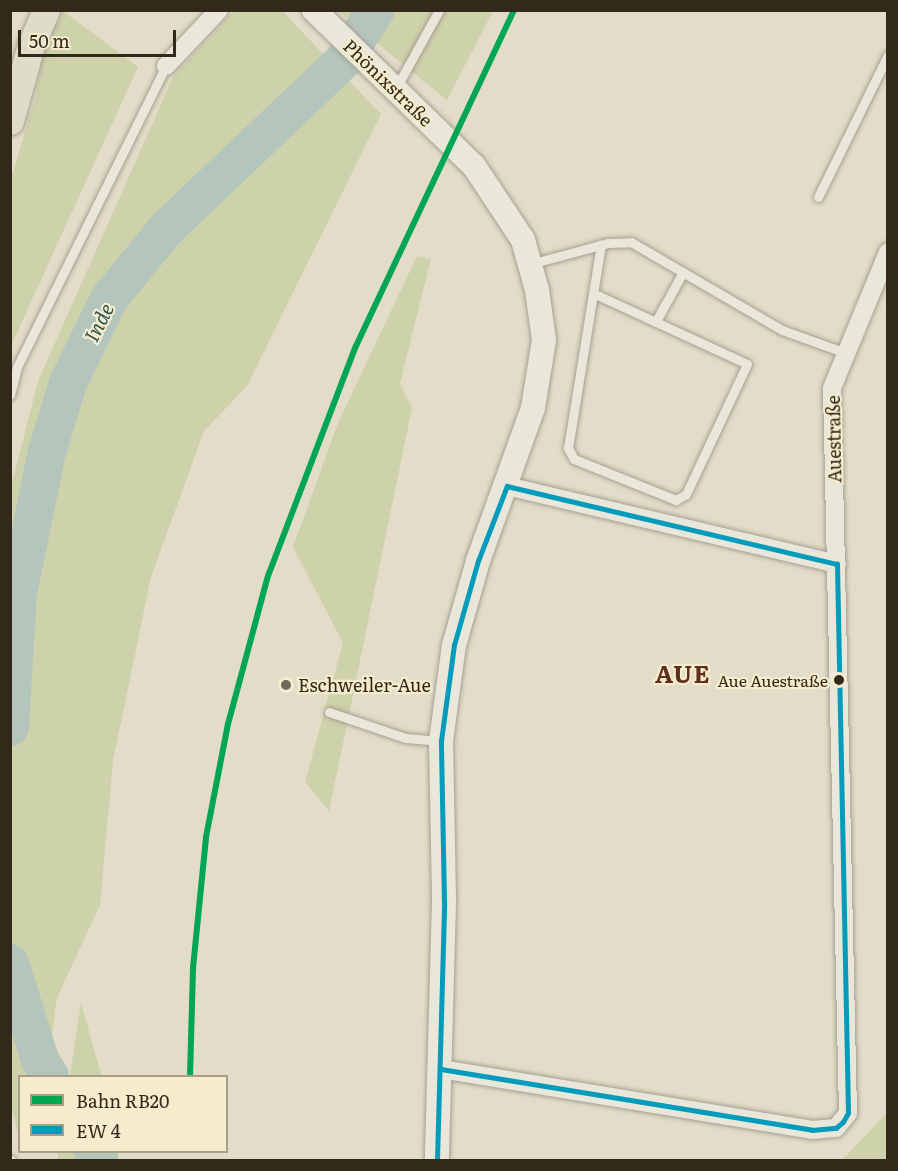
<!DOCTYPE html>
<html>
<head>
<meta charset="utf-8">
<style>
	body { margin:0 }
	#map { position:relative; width:898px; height:1171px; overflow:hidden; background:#e2dcc8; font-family:Literata,serif }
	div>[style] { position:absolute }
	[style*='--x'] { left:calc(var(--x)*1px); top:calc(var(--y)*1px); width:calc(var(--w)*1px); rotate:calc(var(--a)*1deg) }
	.green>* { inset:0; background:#ced2aa; transform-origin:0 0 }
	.river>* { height:38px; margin:-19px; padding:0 19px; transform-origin:19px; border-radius:19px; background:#b4c6bc }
	.roads { filter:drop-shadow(0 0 2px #a6a092) drop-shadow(0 0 2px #a6a092) }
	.lane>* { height:9px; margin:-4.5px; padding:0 4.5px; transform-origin:4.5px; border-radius:4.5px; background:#e9e6da }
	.street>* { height:18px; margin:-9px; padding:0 9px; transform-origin:9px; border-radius:9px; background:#e9e6da }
	.secondary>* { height:24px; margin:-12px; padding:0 12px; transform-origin:12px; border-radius:12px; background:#e9e6da }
	.primary>* { height:27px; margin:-13.5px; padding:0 13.5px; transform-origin:13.5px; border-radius:13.5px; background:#e0dccb }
	.bus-1>* { height:4.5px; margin:-2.25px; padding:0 2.25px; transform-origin:2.25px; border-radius:2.25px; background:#059cbc }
	.rail-1>* { height:6px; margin:-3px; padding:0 3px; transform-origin:3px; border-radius:3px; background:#00a651 }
	.dots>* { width:16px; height:16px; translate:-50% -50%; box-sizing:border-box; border:3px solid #f4eccc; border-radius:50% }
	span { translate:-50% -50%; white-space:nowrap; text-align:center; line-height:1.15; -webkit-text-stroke:4.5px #f4eccc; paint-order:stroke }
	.bus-label { font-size:16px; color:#33291b }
	.right { translate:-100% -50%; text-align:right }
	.street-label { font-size:18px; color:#33291b }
	.poi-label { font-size:18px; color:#33291b }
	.left { translate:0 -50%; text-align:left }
	.water-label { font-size:20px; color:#2b5152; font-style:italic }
	.district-label { font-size:24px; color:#5e301c; font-weight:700; letter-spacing:1.5px }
	.frame { position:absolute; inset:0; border:12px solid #33291b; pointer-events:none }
	.legend { position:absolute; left:18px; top:1075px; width:210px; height:78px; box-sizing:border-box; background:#f4eccc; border:2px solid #a79e85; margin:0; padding:8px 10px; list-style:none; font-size:18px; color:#33291b }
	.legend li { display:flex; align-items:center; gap:12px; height:30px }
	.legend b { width:30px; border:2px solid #a79e85 }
	.scale { position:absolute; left:18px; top:30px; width:158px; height:27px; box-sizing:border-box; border:3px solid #33291b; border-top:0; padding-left:8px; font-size:18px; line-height:21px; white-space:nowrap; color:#33291b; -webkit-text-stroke:4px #f4eccc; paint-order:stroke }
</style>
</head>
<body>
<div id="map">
	<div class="green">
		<i style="clip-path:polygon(63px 11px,138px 67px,11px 346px,11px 179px,35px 98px,43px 53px)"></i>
		<i style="clip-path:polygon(234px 11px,282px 11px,381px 114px,247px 386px,204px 431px,151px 577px,113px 761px,100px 905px,57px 998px,46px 1076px,20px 1076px,19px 1137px,10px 1101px,11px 487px,38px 381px,174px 75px)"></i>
		<i style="clip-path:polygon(338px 11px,493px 11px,447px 100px)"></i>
		<i style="clip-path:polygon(417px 256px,431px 259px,400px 384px,412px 408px,329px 811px,305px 782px,343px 643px,293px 547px,338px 423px)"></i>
		<i style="clip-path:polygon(81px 1003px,101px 1074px,102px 1076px,70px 1076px)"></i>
		<i style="clip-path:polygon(886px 1114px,887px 1160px,840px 1160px,847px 1155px)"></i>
		<i style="left:58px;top:1152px;width:61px;height:8px"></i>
	</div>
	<div class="river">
		<i style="--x:10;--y:727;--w:133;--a:-86.6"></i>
		<i style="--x:18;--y:594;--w:145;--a:-78.5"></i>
		<i style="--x:47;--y:452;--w:72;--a:-73.1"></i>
		<i style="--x:68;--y:383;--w:93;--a:-64"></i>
		<i style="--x:109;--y:299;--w:92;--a:-50.8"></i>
		<i style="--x:167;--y:228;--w:244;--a:-43.5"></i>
		<i style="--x:344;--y:60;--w:59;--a:-57.4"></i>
		<i style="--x:10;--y:963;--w:102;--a:72.8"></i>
		<i style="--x:40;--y:1060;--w:19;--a:58"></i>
		<i style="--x:93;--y:1152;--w:10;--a:53"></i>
	</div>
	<div class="roads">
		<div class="lane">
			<i style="--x:396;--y:88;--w:89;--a:-61.1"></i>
			<i style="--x:818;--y:197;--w:158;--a:-63.8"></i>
			<i style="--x:530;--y:264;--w:81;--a:-15.1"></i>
			<i style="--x:608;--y:243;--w:23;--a:-2"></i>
			<i style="--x:631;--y:242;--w:175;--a:30.2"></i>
			<i style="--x:782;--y:330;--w:68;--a:19.8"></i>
			<i style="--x:595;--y:294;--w:167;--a:24.7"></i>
			<i style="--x:747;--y:364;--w:144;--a:115.1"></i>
			<i style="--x:686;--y:494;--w:12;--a:149"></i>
			<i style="--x:676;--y:500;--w:110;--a:-158.1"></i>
			<i style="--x:574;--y:459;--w:13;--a:-119"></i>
			<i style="--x:568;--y:448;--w:206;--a:-80.8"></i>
			<i style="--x:656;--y:321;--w:56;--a:-61.1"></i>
			<i style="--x:10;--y:395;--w:29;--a:-76"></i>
			<i style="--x:17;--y:367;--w:336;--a:-63.7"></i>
			<i style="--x:329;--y:712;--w:81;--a:18.7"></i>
			<i style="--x:406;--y:738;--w:33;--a:5"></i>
			<i style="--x:10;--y:1160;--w:1;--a:0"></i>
		</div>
		<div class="street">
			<i style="--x:166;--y:66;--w:77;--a:-46.6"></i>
			<i style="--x:507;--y:486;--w:339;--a:13.3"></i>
			<i style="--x:441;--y:1069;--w:376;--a:9.3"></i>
			<i style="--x:812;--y:1130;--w:24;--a:-5"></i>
			<i style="--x:836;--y:1128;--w:19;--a:-51"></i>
			<i style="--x:848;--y:1113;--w:725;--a:-91.26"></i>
			<i style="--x:832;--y:388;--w:147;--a:-67.6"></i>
		</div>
		<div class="secondary">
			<i style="--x:314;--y:10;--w:223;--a:44.3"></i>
			<i style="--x:474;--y:166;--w:89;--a:56.5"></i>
			<i style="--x:523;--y:240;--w:52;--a:74.4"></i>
			<i style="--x:537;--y:290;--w:50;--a:82"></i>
			<i style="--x:544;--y:340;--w:69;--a:99.2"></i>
			<i style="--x:533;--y:408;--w:163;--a:109.8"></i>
			<i style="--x:478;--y:561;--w:87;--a:105.9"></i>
			<i style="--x:454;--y:645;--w:97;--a:97.7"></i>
			<i style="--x:441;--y:741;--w:162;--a:88.9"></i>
			<i style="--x:444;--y:903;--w:257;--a:91.6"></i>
		</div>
		<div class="primary">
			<i style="--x:10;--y:121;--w:79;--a:-74.6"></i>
			<i style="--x:31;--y:45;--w:38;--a:-67"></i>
		</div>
	</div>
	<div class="bus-1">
		<i style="--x:441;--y:1069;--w:376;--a:9.3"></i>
		<i style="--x:812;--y:1130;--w:24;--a:-5"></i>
		<i style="--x:836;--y:1128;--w:9;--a:-41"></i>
		<i style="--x:843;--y:1122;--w:10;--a:-61"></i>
		<i style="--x:848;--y:1113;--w:549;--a:-91.15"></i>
		<i style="--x:437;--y:1160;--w:257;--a:-88.4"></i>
		<i style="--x:444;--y:903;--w:162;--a:-91.1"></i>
		<i style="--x:441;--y:741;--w:97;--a:-82.3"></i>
		<i style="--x:454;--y:645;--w:87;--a:-74.1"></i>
		<i style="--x:478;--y:561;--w:80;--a:-68.9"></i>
		<i style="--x:507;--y:486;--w:339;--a:13.3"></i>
	</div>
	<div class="rail-1">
		<i style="--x:190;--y:1076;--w:108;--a:-88.4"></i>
		<i style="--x:193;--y:968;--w:132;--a:-84.3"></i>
		<i style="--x:206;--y:837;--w:115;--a:-79"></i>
		<i style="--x:228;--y:724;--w:153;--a:-74.9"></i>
		<i style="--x:268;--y:576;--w:246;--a:-69.1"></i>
		<i style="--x:356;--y:346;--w:371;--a:-64.8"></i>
	</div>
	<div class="dots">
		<i style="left:839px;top:680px;background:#33291b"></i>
		<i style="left:286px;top:685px;background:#706858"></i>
	</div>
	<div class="bus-label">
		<span class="right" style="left:828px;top:680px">Aue Auestraße</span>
	</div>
	<div class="street-label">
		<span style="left:388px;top:83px;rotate:44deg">Phönixstraße</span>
		<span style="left:834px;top:439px;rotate:-91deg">Auestraße</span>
	</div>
	<div class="poi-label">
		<span class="left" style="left:298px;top:685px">Eschweiler-Aue</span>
	</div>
	<div class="water-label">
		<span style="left:98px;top:322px;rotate:-63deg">Inde</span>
	</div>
	<div class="district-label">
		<span style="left:683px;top:673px">AUE</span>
	</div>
	<div class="frame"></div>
	<ul class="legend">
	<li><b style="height:8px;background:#00a651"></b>Bahn RB20</li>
	<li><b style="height:8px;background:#059cbc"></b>EW 4</li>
	</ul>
	<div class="scale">50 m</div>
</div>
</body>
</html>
